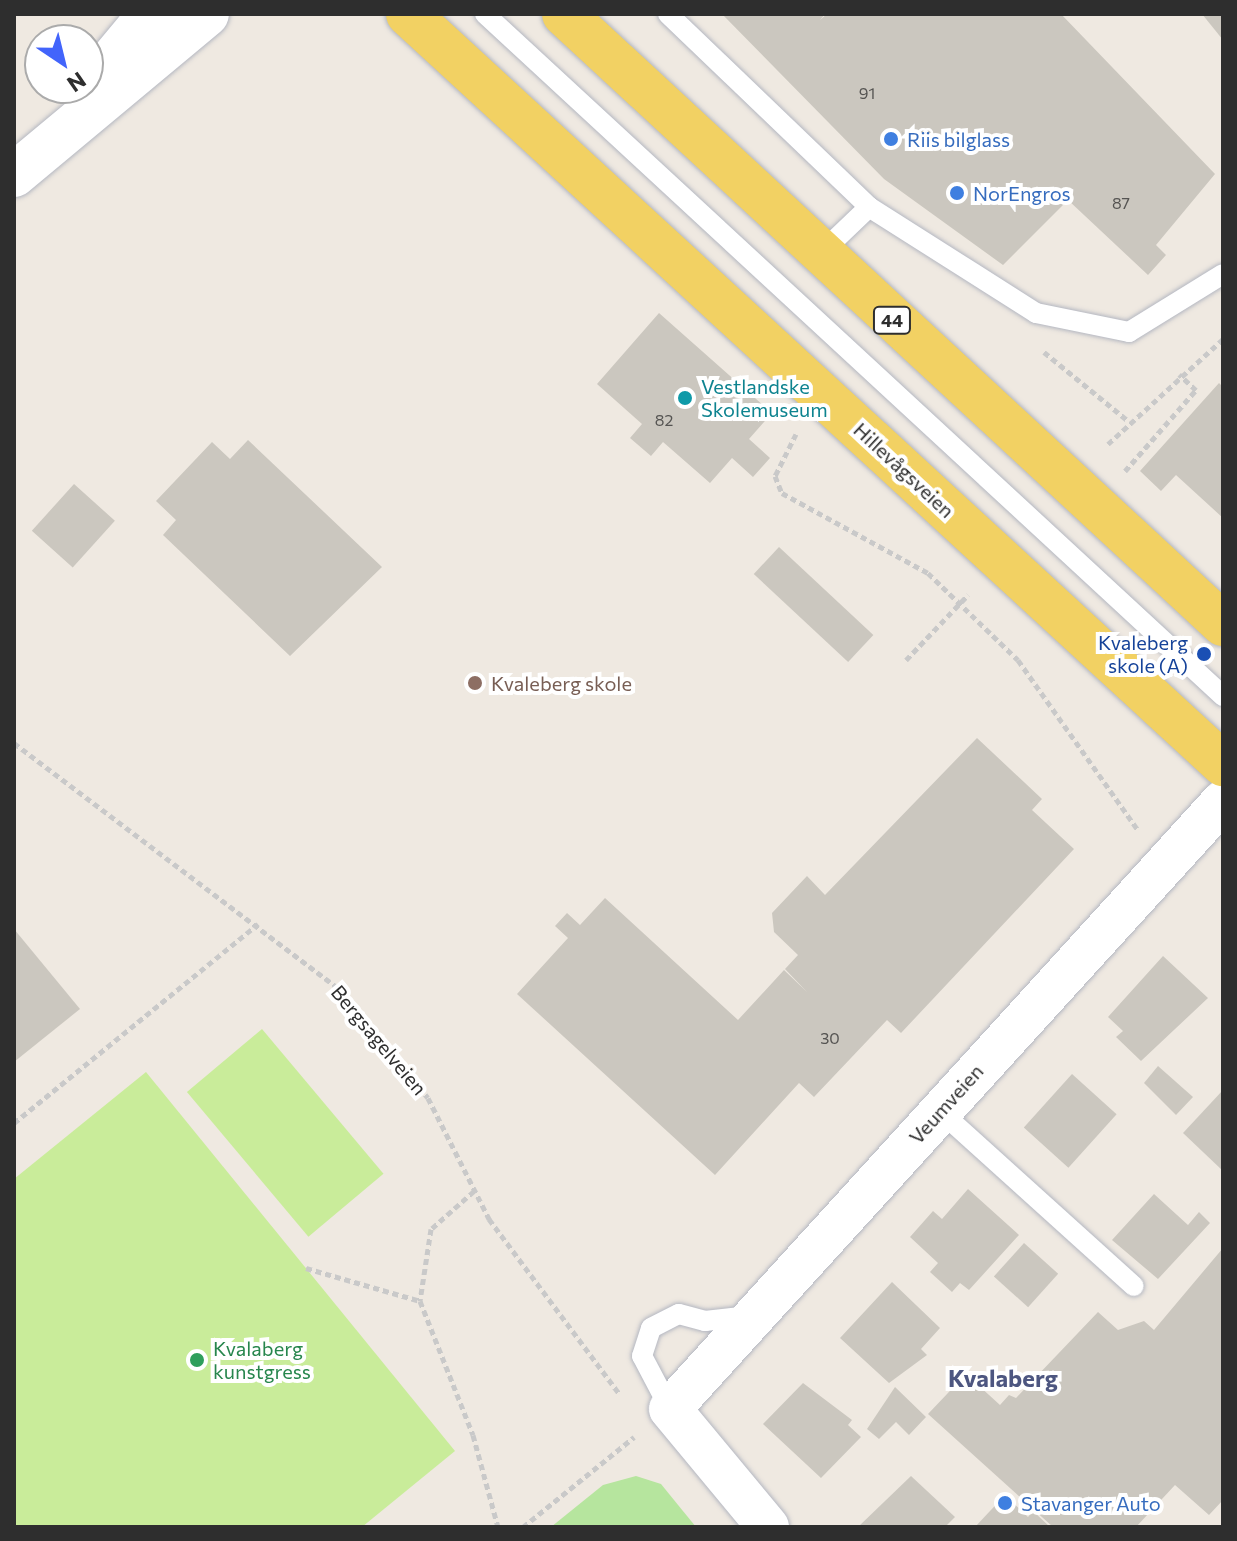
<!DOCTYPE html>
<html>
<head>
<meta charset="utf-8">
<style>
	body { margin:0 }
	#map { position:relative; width:1237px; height:1541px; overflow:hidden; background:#efe9e1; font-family:Commissioner,sans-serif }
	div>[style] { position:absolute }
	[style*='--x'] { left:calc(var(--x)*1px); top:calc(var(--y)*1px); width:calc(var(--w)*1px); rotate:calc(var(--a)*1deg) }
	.green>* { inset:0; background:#b6e59e }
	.pitch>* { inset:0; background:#c9ec9a; transform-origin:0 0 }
	.building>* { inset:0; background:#cbc7bf; transform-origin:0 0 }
	.path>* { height:5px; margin-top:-2.5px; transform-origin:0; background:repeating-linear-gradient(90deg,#c9c9c9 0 6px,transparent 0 10px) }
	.roads { filter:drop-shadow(0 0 2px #b4b7c1) drop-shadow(0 0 2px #b4b7c1) }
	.service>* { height:20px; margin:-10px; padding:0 10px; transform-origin:10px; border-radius:10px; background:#fff }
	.minor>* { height:42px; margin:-21px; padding:0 21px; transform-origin:21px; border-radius:21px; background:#fff }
	.tertiary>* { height:44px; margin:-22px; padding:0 22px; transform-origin:22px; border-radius:22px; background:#fff }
	.primary>* { height:44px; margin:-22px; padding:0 22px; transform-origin:22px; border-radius:22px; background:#f2d163 }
	.dots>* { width:22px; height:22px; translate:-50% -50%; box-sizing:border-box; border:4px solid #fff; border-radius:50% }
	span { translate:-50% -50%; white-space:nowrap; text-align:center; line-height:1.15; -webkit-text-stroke:8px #fff; paint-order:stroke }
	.number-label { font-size:16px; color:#555452 }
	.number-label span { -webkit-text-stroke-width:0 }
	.shield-label span { padding:2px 6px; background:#fff; border:2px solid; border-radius:6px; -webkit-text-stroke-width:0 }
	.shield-label { font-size:18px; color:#2e2e2e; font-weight:700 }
	.shop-label { font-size:20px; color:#366cbe }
	.left { translate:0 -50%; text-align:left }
	.culture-label { font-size:20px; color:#0d838f }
	.street-label { font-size:20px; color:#2e2e2e }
	.transit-label { font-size:20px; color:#164399 }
	.right { translate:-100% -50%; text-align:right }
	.education-label { font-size:20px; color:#785e54 }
	.leisure-label { font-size:20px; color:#27864d }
	.quarter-label { font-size:24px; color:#4d5680; font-weight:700 }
	.frame { position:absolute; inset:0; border:16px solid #2e2e2e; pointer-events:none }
	.north { position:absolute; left:24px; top:24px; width:80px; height:80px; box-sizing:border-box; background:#fff; border:2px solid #ababab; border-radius:50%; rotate:145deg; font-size:22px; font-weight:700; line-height:32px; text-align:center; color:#2e2e2e }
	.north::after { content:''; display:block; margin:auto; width:28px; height:36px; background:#4264fb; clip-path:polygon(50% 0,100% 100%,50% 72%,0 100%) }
</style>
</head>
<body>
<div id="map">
	<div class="green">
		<i style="clip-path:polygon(636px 1476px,661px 1484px,696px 1527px,551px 1527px,603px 1485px)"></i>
	</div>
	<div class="pitch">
		<i style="left:262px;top:1029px;width:189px;height:98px;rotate:50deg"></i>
		<i style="clip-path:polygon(146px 1072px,455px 1451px,362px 1527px,14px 1527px,14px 1179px)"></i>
	</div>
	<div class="building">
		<i style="clip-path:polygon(722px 14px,825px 14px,820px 20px,827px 14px,1061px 14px,1215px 174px,1156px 245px,1166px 255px,1148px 275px,1068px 200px,1003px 265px,884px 179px)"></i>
		<i style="clip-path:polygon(1202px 14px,1223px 14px,1223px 40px)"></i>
		<i style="clip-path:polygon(659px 313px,772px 413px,749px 439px,770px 458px,753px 477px,732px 458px,710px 483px,663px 442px,651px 456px,630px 438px,642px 424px,597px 384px)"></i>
		<i style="clip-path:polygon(1219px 383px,1223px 387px,1223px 518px,1176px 475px,1161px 491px,1140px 471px)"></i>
		<i style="clip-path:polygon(248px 440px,382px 567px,290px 656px,163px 535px,176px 520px,156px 501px,212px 442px,230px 459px)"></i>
		<i style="left:74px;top:484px;width:55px;height:63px;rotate:42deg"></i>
		<i style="left:779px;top:547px;width:129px;height:37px;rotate:43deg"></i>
		<i style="clip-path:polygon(977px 738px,1042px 799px,1032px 810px,1074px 849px,901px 1033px,887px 1020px,814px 1097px,799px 1083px,715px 1175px,517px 994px,568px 938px,555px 926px,567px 913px,580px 925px,605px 898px,738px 1020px,784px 970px,807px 992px,785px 969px,798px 955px,774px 932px,772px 913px,807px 876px,825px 895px)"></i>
		<i style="clip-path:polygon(14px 929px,80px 1009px,14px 1062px)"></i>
		<i style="clip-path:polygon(1163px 956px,1208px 998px,1141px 1061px,1116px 1037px,1123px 1031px,1108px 1017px)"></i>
		<i style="clip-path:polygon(1158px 1066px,1193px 1097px,1176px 1115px,1144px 1083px)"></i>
		<i style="left:1072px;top:1074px;width:60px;height:72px;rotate:42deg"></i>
		<i style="clip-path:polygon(1223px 1090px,1223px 1171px,1183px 1133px)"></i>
		<i style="clip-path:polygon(968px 1189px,1019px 1235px,969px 1290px,960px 1283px,952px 1292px,930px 1272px,938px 1263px,910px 1237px,933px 1211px,942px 1219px)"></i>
		<i style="clip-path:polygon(1154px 1194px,1188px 1225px,1199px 1212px,1210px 1223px,1158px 1279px,1112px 1240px)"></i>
		<i style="left:1024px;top:1243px;width:46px;height:45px;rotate:42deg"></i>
		<i style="clip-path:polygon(1223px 1248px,1223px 1500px,1209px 1515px,1175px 1485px,1136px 1527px,1053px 1527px,928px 1414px,966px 1374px,1000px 1405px,1009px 1395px,1016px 1398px,1098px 1312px,1118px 1330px,1144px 1321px,1154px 1330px)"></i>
		<i style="clip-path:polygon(892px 1282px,940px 1328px,921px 1349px,927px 1355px,889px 1383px,840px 1338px)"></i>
		<i style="clip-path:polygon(803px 1383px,852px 1420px,848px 1425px,861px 1437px,821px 1478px,763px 1424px)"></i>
		<i style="clip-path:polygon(895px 1387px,926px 1417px,909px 1435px,896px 1422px,879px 1439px,867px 1429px)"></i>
		<i style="clip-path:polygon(911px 1476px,955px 1517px,945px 1527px,858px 1527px)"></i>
		<i style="clip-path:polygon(1005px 1495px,1028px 1517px,1033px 1511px,1050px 1527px,975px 1527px)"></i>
	</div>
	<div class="path">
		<i style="--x:1044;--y:352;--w:107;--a:39.3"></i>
		<i style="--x:796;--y:434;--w:47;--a:116.6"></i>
		<i style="--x:775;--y:476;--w:18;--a:68"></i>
		<i style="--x:782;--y:493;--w:166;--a:28.7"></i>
		<i style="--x:928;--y:573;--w:125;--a:44"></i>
		<i style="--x:1018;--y:660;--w:207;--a:54.8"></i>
		<i style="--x:1108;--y:444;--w:156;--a:-42.4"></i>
		<i style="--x:1125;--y:471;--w:108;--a:-48.8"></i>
		<i style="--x:1196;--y:390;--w:23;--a:-137"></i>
		<i style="--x:906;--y:660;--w:90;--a:-46.4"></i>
		<i style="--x:14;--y:743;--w:414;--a:37.1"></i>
		<i style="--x:344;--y:993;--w:134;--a:51.3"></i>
		<i style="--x:428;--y:1098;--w:136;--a:63.2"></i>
		<i style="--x:489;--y:1219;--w:219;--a:53.3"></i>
		<i style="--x:14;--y:1123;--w:315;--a:-39.2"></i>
		<i style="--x:474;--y:1191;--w:57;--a:138.5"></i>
		<i style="--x:431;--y:1229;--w:73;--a:98.7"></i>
		<i style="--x:420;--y:1301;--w:144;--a:68.4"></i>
		<i style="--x:473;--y:1435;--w:95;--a:74.8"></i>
		<i style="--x:306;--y:1268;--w:119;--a:16.1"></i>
		<i style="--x:523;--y:1527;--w:143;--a:-39"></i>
	</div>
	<div class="roads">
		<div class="service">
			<i style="--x:485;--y:14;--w:1005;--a:42.74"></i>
			<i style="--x:668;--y:14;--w:279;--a:43.8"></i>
			<i style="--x:869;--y:207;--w:198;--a:32.4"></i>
			<i style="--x:1036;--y:313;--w:95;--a:11.5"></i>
			<i style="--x:1129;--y:332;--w:110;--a:-31.7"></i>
			<i style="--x:820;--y:254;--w:68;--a:-43.8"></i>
			<i style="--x:940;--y:1111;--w:261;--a:42.1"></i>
			<i style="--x:670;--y:1409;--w:60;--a:-117.8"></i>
			<i style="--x:642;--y:1356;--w:29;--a:-72"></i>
			<i style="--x:651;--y:1328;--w:31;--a:-27"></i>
			<i style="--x:679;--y:1314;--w:27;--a:15"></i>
			<i style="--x:705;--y:1321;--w:45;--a:-6.3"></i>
		</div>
		<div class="minor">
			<i style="--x:768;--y:1527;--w:153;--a:-129.7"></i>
			<i style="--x:670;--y:1409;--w:822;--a:-47.71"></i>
		</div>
		<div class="tertiary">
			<i style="--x:90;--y:86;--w:94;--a:-50.2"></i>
			<i style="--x:14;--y:175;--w:251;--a:-39.8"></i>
		</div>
		<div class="primary">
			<i style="--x:408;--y:14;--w:1108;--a:42.62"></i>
			<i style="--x:564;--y:14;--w:898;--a:42.79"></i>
		</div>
	</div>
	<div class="dots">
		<i style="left:891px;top:139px;background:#3f7fe0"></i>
		<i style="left:957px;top:193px;background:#3f7fe0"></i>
		<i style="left:685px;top:398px;background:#0f9aa8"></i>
		<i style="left:1204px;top:654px;background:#1a4fb4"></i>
		<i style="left:475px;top:683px;background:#8d6e63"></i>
		<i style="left:197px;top:1360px;background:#2e9e5b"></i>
		<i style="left:1005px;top:1503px;background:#3f7fe0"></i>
	</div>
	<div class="number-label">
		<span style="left:867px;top:93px">91</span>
		<span style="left:1121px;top:203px">87</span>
		<span style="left:664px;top:420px">82</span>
		<span style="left:830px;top:1038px">30</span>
	</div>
	<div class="shield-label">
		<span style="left:892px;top:320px">44</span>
	</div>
	<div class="shop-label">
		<span class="left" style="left:907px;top:139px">Riis bilglass</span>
		<span class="left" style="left:973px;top:193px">NorEngros</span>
		<span class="left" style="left:1021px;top:1503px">Stavanger Auto</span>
	</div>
	<div class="culture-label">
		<span class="left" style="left:701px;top:398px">Vestlandske<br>Skolemuseum</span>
	</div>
	<div class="street-label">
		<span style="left:904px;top:470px;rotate:43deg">Hillevågsveien</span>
		<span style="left:379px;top:1040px;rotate:50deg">Bergsagelveien</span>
		<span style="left:946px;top:1104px;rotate:-48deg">Veumveien</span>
	</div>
	<div class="transit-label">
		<span class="right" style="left:1188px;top:654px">Kvaleberg<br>skole (A)</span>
	</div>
	<div class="education-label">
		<span class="left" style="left:491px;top:683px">Kvaleberg skole</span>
	</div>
	<div class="leisure-label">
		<span class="left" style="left:213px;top:1360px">Kvalaberg<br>kunstgress</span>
	</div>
	<div class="quarter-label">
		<span style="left:1003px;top:1378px">Kvalaberg</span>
	</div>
	<div class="frame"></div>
	<div class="north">N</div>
</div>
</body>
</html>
